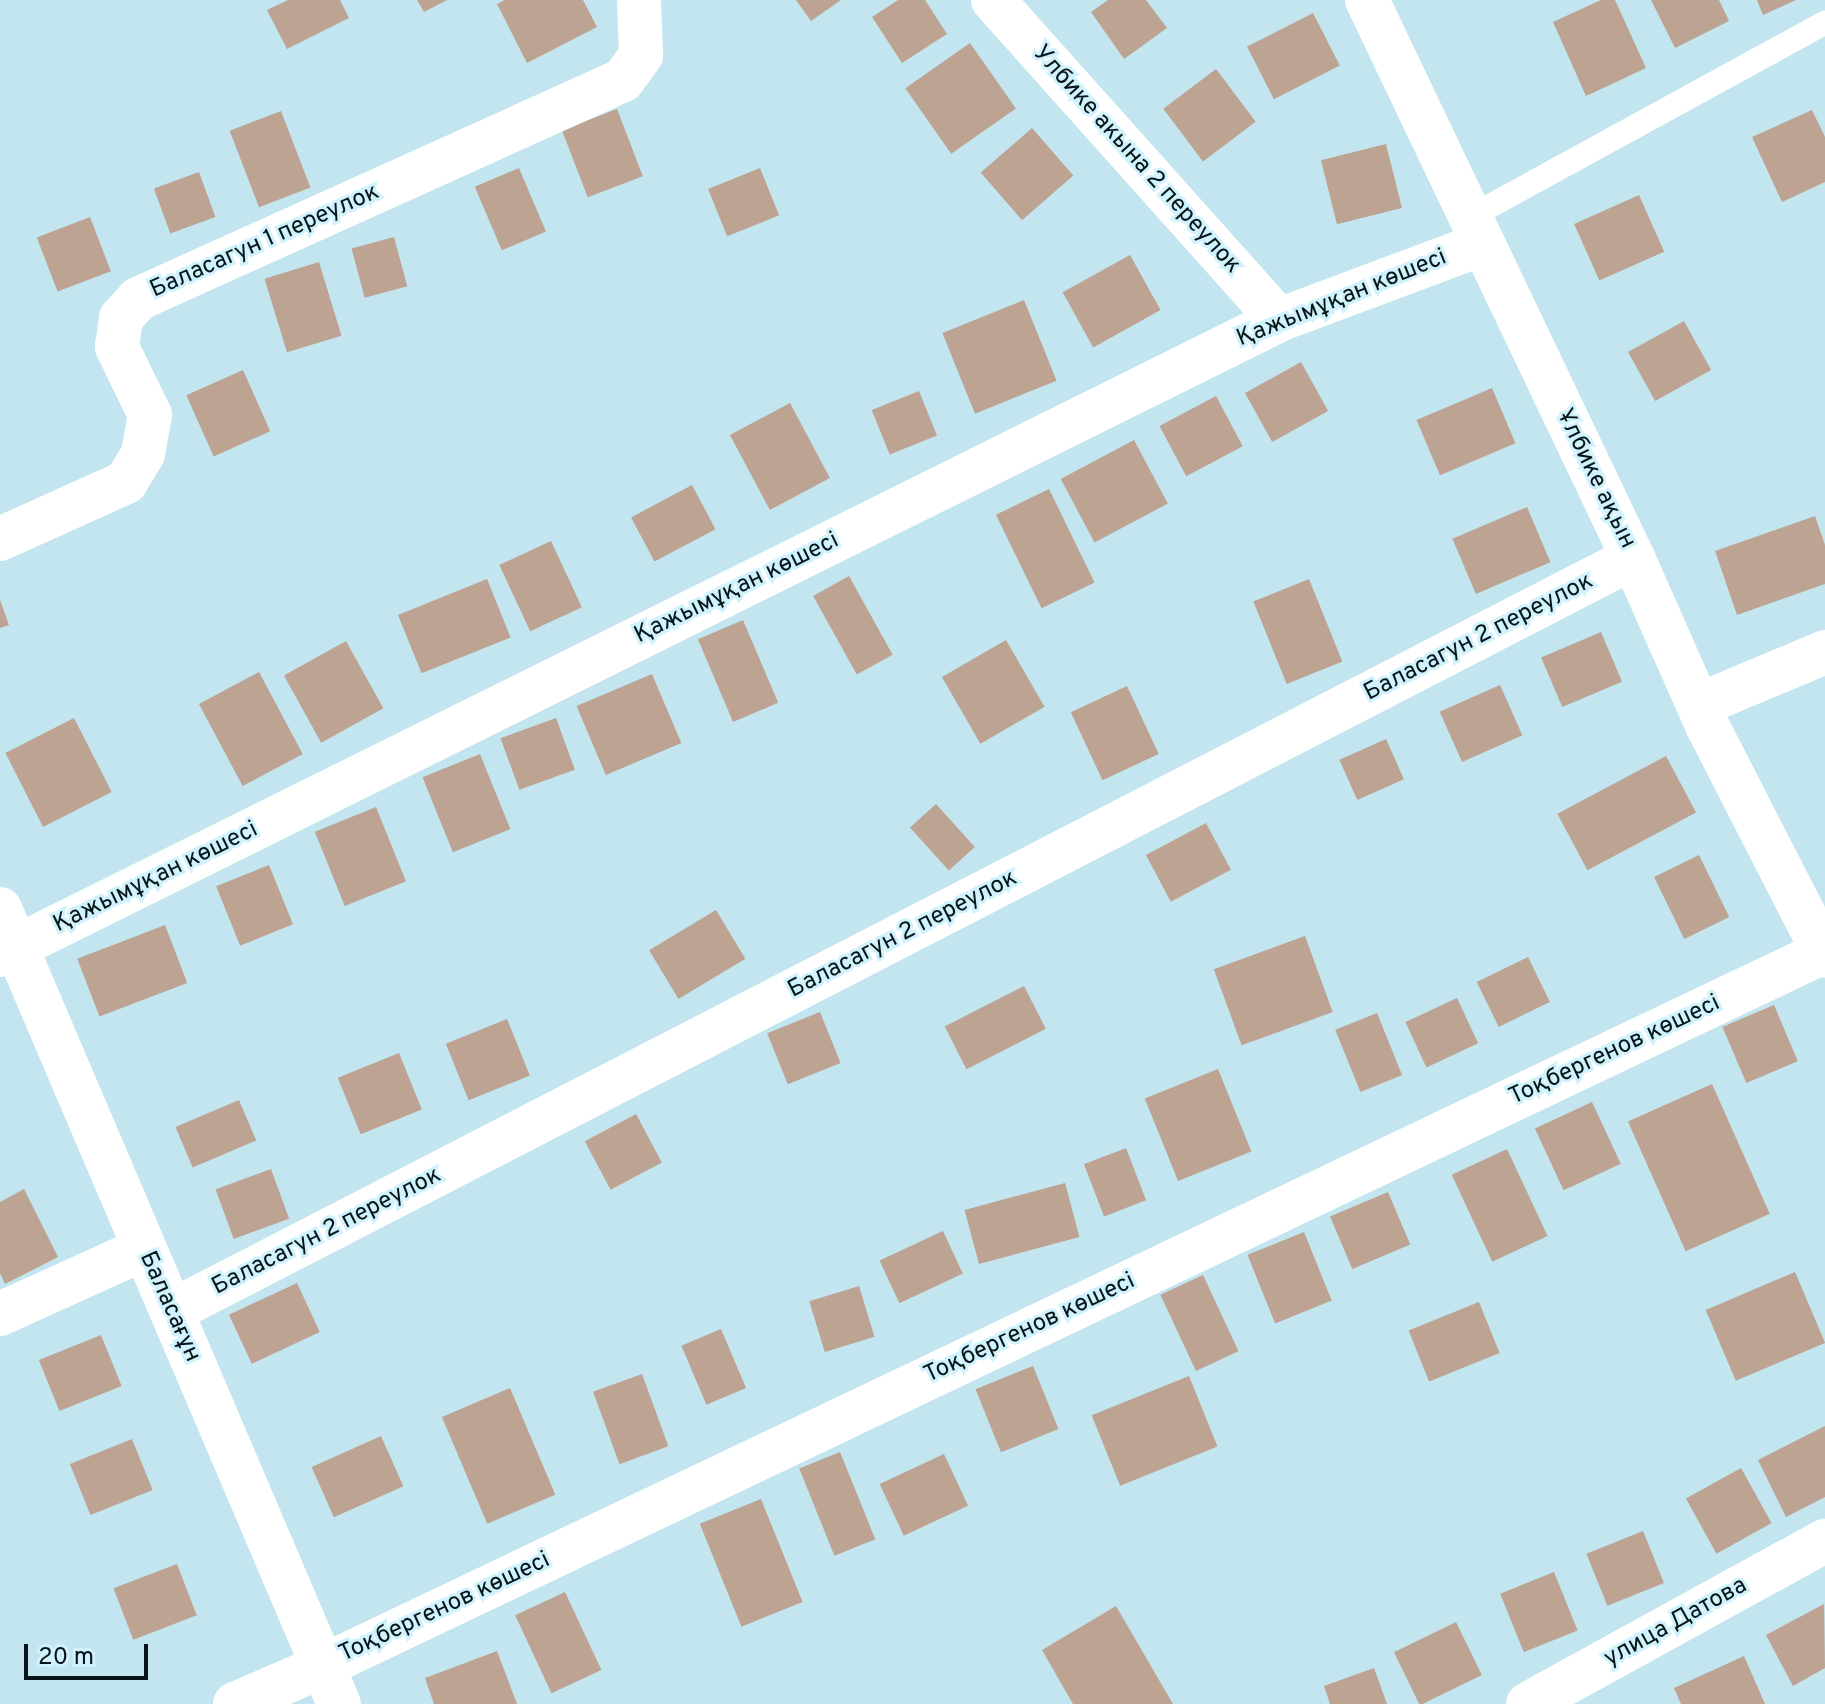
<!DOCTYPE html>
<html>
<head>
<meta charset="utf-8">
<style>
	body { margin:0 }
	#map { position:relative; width:1825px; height:1704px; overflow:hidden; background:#c3e5ef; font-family:Overpass,sans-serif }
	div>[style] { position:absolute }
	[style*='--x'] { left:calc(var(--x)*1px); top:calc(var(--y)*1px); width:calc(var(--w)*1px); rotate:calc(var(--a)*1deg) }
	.building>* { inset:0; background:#bca392; transform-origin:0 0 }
	.lane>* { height:24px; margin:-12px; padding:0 12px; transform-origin:12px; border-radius:12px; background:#fff }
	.street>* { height:44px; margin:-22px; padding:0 22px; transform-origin:22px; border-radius:22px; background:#fff }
	.secondary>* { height:44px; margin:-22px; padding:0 22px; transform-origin:22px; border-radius:22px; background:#fff }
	span { translate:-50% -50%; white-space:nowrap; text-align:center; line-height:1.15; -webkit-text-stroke:6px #d0f2fd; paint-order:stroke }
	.street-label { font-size:24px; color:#081518 }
	.scale { position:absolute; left:24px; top:1644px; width:124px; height:36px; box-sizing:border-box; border:4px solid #081518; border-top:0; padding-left:10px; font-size:24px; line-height:28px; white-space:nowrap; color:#081518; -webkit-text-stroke:6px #d0f2fd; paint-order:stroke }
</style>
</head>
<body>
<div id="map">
	<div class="building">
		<i style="clip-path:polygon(288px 0,340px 0,349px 18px,287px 49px,267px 10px)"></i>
		<i style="clip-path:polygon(417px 0,447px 0,424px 12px)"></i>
		<i style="clip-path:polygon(505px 0,583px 0,597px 27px,527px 63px,497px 4px)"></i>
		<i style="clip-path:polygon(796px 0,841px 0,811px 21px)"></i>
		<i style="clip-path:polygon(898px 0,925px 0,947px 34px,902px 63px,872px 17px)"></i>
		<i style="clip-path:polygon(1108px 0,1146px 0,1167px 28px,1124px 59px,1091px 12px)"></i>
		<i style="clip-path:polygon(1601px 0,1615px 0,1646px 68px,1586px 96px,1553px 22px)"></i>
		<i style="clip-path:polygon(1651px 0,1719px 0,1729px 21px,1675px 48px)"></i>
		<i style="clip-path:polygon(1757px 0,1796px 0,1763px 15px)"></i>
		<i style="left:1313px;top:13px;width:59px;height:74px;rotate:63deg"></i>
		<i style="left:970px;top:43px;width:80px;height:79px;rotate:55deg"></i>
		<i style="left:1216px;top:69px;width:66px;height:66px;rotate:53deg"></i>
		<i style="left:617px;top:109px;width:72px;height:59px;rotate:69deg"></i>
		<i style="clip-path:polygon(1812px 110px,1825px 137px,1825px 182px,1782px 202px,1752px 137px)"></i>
		<i style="left:281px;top:111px;width:82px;height:55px;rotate:69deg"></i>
		<i style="left:1032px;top:128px;width:63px;height:68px;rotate:49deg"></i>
		<i style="left:1386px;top:144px;width:66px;height:67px;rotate:76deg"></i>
		<i style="left:519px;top:168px;width:69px;height:48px;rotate:67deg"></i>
		<i style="left:760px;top:168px;width:51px;height:56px;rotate:68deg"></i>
		<i style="left:199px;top:172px;width:48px;height:48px;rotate:70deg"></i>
		<i style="left:1639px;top:195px;width:62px;height:71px;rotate:66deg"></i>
		<i style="left:90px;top:217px;width:58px;height:57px;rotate:69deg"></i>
		<i style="left:394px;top:237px;width:51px;height:44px;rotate:75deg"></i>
		<i style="left:1130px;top:255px;width:63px;height:77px;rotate:61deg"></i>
		<i style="left:319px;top:262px;width:77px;height:57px;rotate:73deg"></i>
		<i style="left:1024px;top:300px;width:87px;height:88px;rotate:68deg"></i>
		<i style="left:1684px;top:321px;width:56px;height:64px;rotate:61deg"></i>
		<i style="left:1301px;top:362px;width:56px;height:64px;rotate:61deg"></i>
		<i style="left:243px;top:370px;width:67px;height:62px;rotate:66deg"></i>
		<i style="left:1492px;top:388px;width:60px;height:82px;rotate:67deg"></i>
		<i style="left:919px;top:391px;width:48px;height:51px;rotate:68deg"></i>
		<i style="left:1216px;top:396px;width:57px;height:64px;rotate:62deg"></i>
		<i style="left:790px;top:403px;width:85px;height:68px;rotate:62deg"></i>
		<i style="left:1134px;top:440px;width:72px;height:83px;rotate:62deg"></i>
		<i style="left:692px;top:485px;width:50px;height:69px;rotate:62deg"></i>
		<i style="left:1049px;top:489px;width:104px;height:59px;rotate:64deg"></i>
		<i style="left:1527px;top:507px;width:60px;height:81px;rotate:67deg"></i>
		<i style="clip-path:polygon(1815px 516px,1825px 545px,1825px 584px,1737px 615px,1715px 551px)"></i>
		<i style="left:551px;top:541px;width:73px;height:57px;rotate:65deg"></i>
		<i style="left:849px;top:576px;width:90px;height:41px;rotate:61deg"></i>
		<i style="left:487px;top:579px;width:63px;height:96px;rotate:68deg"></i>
		<i style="left:1309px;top:579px;width:89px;height:60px;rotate:68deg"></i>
		<i style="clip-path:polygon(0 600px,9px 625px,0 628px)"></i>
		<i style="left:743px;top:620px;width:90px;height:49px;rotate:67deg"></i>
		<i style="left:1601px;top:632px;width:54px;height:65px;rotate:67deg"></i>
		<i style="left:1006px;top:640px;width:77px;height:74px;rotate:60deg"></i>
		<i style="left:346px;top:641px;width:77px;height:71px;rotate:61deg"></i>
		<i style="left:259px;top:672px;width:93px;height:68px;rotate:62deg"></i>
		<i style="left:652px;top:674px;width:75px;height:82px;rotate:67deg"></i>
		<i style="left:1500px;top:685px;width:55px;height:66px;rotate:66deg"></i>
		<i style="left:1127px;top:686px;width:75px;height:62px;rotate:65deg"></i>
		<i style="left:74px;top:718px;width:83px;height:77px;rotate:63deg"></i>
		<i style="left:556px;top:718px;width:55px;height:59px;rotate:70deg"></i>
		<i style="left:1386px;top:739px;width:44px;height:51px;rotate:66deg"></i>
		<i style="left:480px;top:754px;width:81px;height:62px;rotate:68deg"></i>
		<i style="left:1666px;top:756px;width:64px;height:123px;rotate:62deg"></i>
		<i style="left:936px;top:804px;width:58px;height:35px;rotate:48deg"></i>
		<i style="left:376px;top:807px;width:80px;height:66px;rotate:68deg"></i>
		<i style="left:1206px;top:823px;width:53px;height:68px;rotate:62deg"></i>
		<i style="left:1699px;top:855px;width:69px;height:50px;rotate:64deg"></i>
		<i style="left:269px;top:865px;width:64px;height:57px;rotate:68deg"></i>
		<i style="left:716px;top:910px;width:57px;height:78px;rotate:59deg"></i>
		<i style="left:165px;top:925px;width:62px;height:94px;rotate:69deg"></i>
		<i style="left:1305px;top:936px;width:81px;height:97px;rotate:70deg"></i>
		<i style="left:1528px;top:957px;width:50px;height:57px;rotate:64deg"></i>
		<i style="left:1024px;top:986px;width:48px;height:89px;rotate:63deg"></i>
		<i style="left:1457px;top:998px;width:50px;height:57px;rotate:65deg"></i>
		<i style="left:1774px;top:1005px;width:61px;height:56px;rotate:67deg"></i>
		<i style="left:820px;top:1012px;width:55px;height:57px;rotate:68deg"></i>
		<i style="left:1377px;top:1013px;width:67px;height:45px;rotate:68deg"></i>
		<i style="left:507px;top:1019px;width:61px;height:66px;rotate:68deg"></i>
		<i style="left:399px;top:1053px;width:61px;height:66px;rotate:68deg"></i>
		<i style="left:1218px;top:1069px;width:89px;height:79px;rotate:68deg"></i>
		<i style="left:1712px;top:1084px;width:142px;height:92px;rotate:66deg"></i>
		<i style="left:239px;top:1100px;width:44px;height:69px;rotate:67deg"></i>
		<i style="left:1592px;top:1102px;width:68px;height:63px;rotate:65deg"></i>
		<i style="left:636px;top:1114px;width:55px;height:58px;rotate:62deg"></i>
		<i style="left:1126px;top:1148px;width:56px;height:45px;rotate:69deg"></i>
		<i style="left:1507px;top:1149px;width:96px;height:61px;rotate:65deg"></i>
		<i style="left:271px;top:1169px;width:53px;height:59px;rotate:70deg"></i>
		<i style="left:1065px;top:1183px;width:56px;height:104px;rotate:75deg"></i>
		<i style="clip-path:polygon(24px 1189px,58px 1257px,5px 1284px,0 1273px,0 1202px)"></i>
		<i style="left:1388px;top:1192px;width:57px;height:63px;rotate:67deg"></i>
		<i style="left:943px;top:1231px;width:47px;height:70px;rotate:65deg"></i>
		<i style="left:1304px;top:1232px;width:74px;height:61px;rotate:68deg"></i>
		<i style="left:1795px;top:1272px;width:77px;height:97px;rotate:67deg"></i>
		<i style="left:1203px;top:1275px;width:84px;height:47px;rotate:65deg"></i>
		<i style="left:297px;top:1283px;width:54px;height:75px;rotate:65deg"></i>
		<i style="left:859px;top:1286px;width:53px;height:52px;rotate:73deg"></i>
		<i style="left:1479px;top:1302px;width:55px;height:76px;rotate:68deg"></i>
		<i style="left:721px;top:1329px;width:64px;height:43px;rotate:67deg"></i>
		<i style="left:101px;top:1335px;width:55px;height:67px;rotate:68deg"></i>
		<i style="left:1033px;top:1366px;width:68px;height:62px;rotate:68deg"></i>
		<i style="left:642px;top:1374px;width:77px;height:52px;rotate:70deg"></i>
		<i style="left:1189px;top:1376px;width:76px;height:105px;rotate:68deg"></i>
		<i style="left:510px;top:1388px;width:116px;height:74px;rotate:67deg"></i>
		<i style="clip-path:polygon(1825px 1426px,1825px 1497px,1786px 1517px,1758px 1460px)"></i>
		<i style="left:381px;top:1436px;width:55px;height:76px;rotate:66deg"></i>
		<i style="left:132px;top:1439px;width:55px;height:67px;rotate:68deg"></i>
		<i style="left:840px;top:1452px;width:94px;height:44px;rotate:68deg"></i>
		<i style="left:944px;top:1454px;width:57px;height:71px;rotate:65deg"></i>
		<i style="left:1741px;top:1468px;width:63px;height:63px;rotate:61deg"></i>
		<i style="left:761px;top:1499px;width:111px;height:66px;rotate:68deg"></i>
		<i style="left:1643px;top:1531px;width:56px;height:61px;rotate:68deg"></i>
		<i style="left:177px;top:1564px;width:55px;height:68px;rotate:69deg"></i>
		<i style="left:1554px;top:1572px;width:63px;height:58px;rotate:68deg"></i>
		<i style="left:565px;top:1592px;width:86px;height:55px;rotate:65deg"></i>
		<i style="clip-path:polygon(1824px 1604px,1825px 1668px,1793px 1686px,1766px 1635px)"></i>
		<i style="clip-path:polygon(1116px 1606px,1173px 1704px,1073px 1704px,1042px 1650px)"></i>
		<i style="left:1456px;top:1622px;width:59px;height:69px;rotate:64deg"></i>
		<i style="clip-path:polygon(497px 1651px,517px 1704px,434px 1704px,425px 1678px)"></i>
		<i style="clip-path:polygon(1744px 1656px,1765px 1704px,1681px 1704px,1674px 1688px)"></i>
		<i style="clip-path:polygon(1374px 1668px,1387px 1704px,1330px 1704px,1324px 1686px)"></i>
	</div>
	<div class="lane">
		<i style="--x:1470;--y:217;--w:405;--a:-28.7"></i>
	</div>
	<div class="street">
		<i style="--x:993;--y:0;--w:429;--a:48.2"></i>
		<i style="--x:0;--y:539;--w:138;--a:-24.3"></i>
		<i style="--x:126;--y:482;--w:33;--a:-59"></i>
		<i style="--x:143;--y:454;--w:40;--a:-80"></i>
		<i style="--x:150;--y:415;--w:76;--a:-115.9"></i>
		<i style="--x:117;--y:347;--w:29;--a:-82"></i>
		<i style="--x:121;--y:318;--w:25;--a:-48"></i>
		<i style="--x:138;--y:299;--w:532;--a:-24.3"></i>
		<i style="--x:623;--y:80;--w:31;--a:-54"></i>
		<i style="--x:641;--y:55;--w:55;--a:-92.1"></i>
		<i style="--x:1699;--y:705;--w:137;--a:-22.8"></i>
		<i style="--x:0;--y:955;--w:1428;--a:-26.4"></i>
		<i style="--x:1279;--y:320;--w:217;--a:-20.5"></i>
		<i style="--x:172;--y:1311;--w:1644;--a:-27.27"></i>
		<i style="--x:0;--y:1314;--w:157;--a:-24.4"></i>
		<i style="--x:235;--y:1704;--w:96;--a:-23.4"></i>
		<i style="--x:323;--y:1666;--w:1661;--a:-25.45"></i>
		<i style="--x:1528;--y:1704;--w:339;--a:-28.8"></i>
	</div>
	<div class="secondary">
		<i style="--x:1367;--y:0;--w:618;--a:64.51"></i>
		<i style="--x:1633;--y:558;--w:185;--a:66.1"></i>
		<i style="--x:1708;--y:727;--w:257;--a:62.9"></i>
		<i style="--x:0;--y:909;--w:864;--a:66.91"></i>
	</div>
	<div class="street-label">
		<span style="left:1136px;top:160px;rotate:48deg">Улбике акына 2 переулок</span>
		<span style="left:265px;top:242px;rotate:-24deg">Баласагун 1 переулок</span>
		<span style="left:1342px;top:299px;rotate:-22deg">Қажымұқан көшесі</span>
		<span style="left:1595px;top:479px;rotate:64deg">Ұлбике ақын</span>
		<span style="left:737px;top:589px;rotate:-26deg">Қажымұқан көшесі</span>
		<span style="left:1479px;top:638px;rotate:-27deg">Баласагун 2 переулок</span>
		<span style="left:156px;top:878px;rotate:-26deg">Қажымұқан көшесі</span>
		<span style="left:903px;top:935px;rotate:-27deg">Баласагун 2 переулок</span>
		<span style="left:1615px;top:1051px;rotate:-25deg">Тоқбергенов көшесі</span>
		<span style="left:327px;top:1232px;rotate:-27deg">Баласагун 2 переулок</span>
		<span style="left:169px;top:1307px;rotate:66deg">Баласағұн</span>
		<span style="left:1030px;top:1329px;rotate:-25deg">Тоқбергенов көшесі</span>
		<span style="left:445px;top:1608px;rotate:-25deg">Тоқбергенов көшесі</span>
		<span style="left:1676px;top:1623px;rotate:-29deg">улица Датова</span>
	</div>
	<div class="scale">20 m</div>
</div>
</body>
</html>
